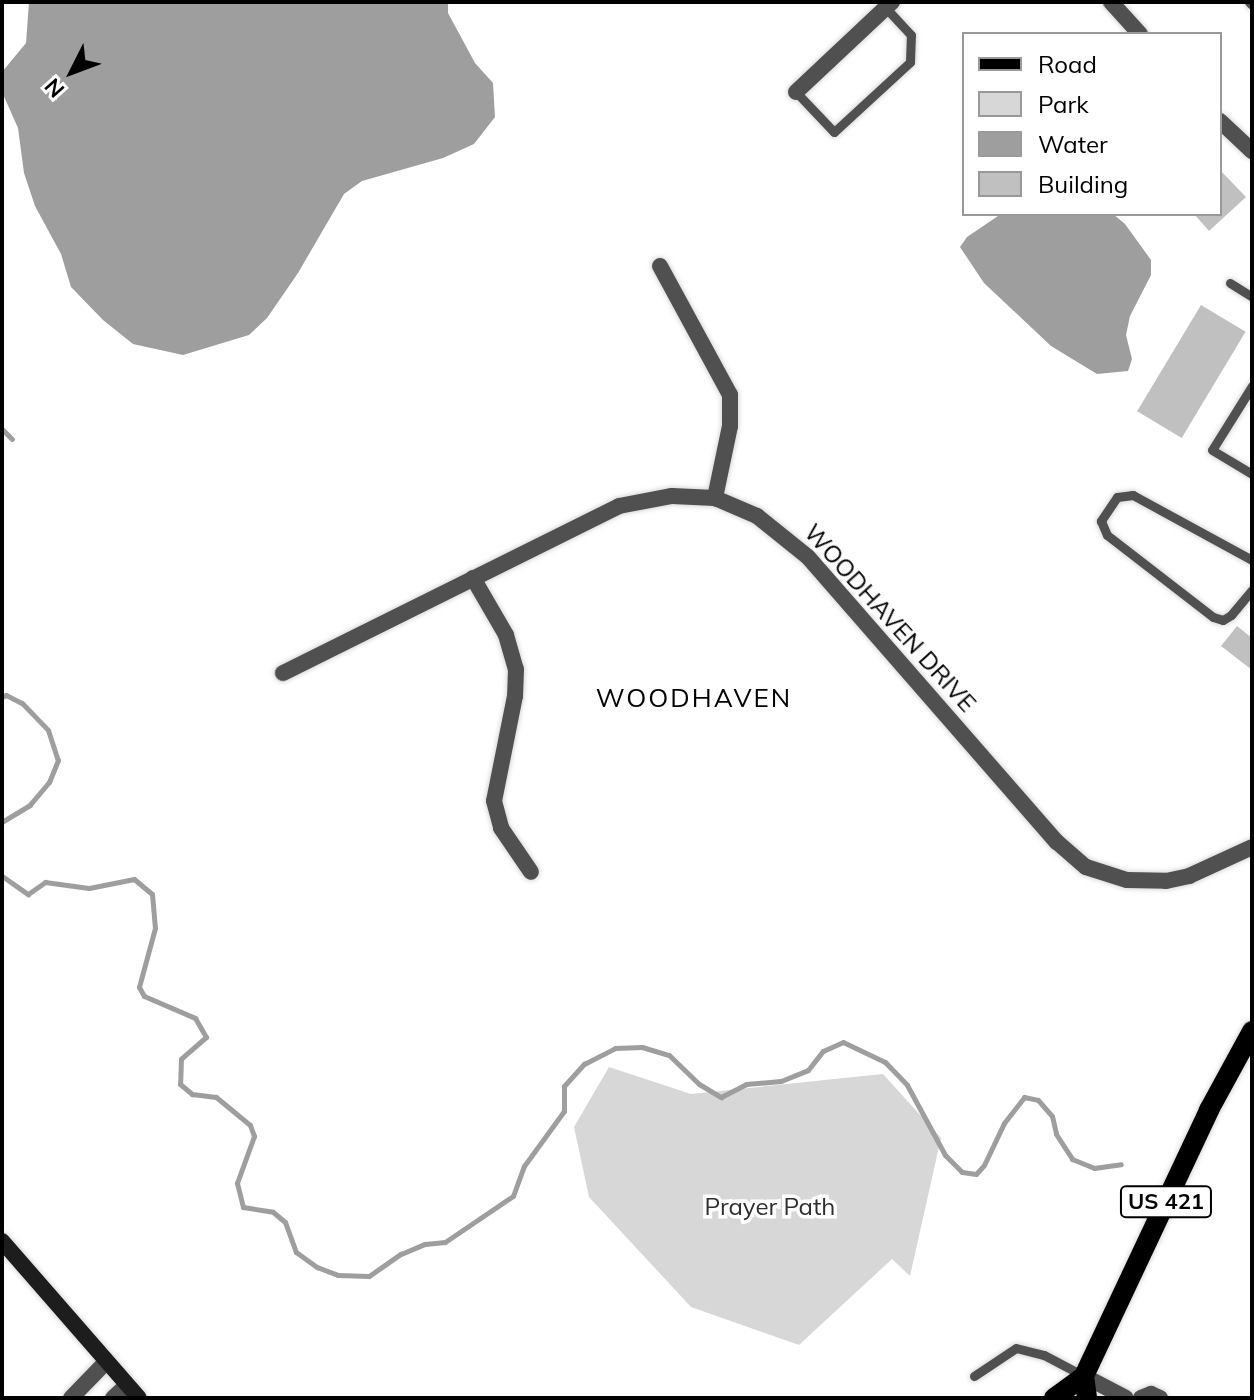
<!DOCTYPE html>
<html>
<head>
<meta charset="utf-8">
<style>
	body { margin:0 }
	#map { position:relative; width:1254px; height:1400px; overflow:hidden; background:#fff; font-family:Mulish,sans-serif }
	div>[style] { position:absolute }
	[style*='--x'] { left:calc(var(--x)*1px); top:calc(var(--y)*1px); width:calc(var(--w)*1px); rotate:calc(var(--a)*1deg) }
	.green>* { inset:0; background:#d7d7d7 }
	.water>* { inset:0; background:#9e9e9e }
	.stream>* { height:5px; margin:-2.5px; padding:0 2.5px; transform-origin:2.5px; border-radius:2.5px; background:#9e9e9e }
	.building>* { inset:0; background:#c0c0c0; transform-origin:0 0 }
	.roads { filter:drop-shadow(0 0 2px #dbdbdb) drop-shadow(0 0 2px #dbdbdb) }
	.service>* { height:9px; margin:-4.5px; padding:0 4.5px; transform-origin:4.5px; border-radius:4.5px; background:#505050 }
	.minor>* { height:16px; margin:-8px; padding:0 8px; transform-origin:8px; border-radius:8px; background:#505050 }
	.secondary>* { height:16px; margin:-8px; padding:0 8px; transform-origin:8px; border-radius:8px; background:#1d1d1d }
	.primary>* { height:20px; margin:-10px; padding:0 10px; transform-origin:10px; border-radius:10px; background:#000 }
	span { translate:-50% -50%; white-space:nowrap; text-align:center; line-height:1.15; -webkit-text-stroke:7px #fff; paint-order:stroke }
	.shield-label span { padding:2px 6px; background:#fff; border:2px solid; border-radius:6px; -webkit-text-stroke-width:0 }
	.shield-label { font-size:22px; color:#000; font-weight:700 }
	.street-label { font-size:24px; color:#000 }
	.park-label { font-size:24px; color:#2e2e2e }
	.neighbourhood-label { font-size:26px; color:#000; letter-spacing:2px }
	.frame { position:absolute; inset:0; border:4px solid #000; pointer-events:none }
	.legend { position:absolute; left:962px; top:32px; width:260px; height:184px; box-sizing:border-box; background:#fff; border:2px solid #999; margin:0; padding:10px 14px; list-style:none; font-size:24px; color:#000 }
	.legend li { display:flex; align-items:center; gap:16px; height:40px }
	.legend b { width:40px; border:2px solid #999 }
	.north { position:absolute; left:32px; top:32px; width:80px; height:80px; -webkit-text-stroke:6px #fff; paint-order:stroke; rotate:228deg; font-size:22px; font-weight:700; line-height:32px; text-align:center; color:#000 }
	.north::after { content:''; display:block; margin:auto; width:28px; height:36px; background:#000; clip-path:polygon(50% 0,100% 100%,50% 72%,0 100%) }
</style>
</head>
<body>
<div id="map">
	<div class="green">
		<i style="clip-path:polygon(609px 1067px,691px 1094px,883px 1074px,941px 1138px,910px 1276px,892px 1259px,799px 1345px,691px 1307px,589px 1197px,574px 1127px)"></i>
	</div>
	<div class="water">
		<i style="clip-path:polygon(29px 2px,448px 2px,448px 13px,475px 63px,493px 83px,495px 117px,474px 144px,443px 158px,362px 181px,344px 194px,298px 273px,267px 318px,249px 335px,183px 355px,133px 344px,103px 320px,71px 287px,61px 254px,35px 206px,24px 173px,18px 128px,2px 92px,2px 72px,26px 43px)"></i>
		<i style="clip-path:polygon(1001px 214px,1113px 214px,1125px 224px,1151px 260px,1151px 275px,1130px 316px,1126px 335px,1132px 359px,1128px 371px,1097px 374px,1051px 346px,984px 283px,960px 247px,967px 237px)"></i>
	</div>
	<div class="stream">
		<i style="--x:2;--y:429;--w:14;--a:45"></i>
		<i style="--x:2;--y:697;--w:4;--a:-27"></i>
		<i style="--x:6;--y:695;--w:18;--a:27"></i>
		<i style="--x:22;--y:703;--w:37;--a:46"></i>
		<i style="--x:48;--y:730;--w:32;--a:72"></i>
		<i style="--x:58;--y:760;--w:24;--a:112"></i>
		<i style="--x:49;--y:782;--w:30;--a:130"></i>
		<i style="--x:30;--y:805;--w:33;--a:149"></i>
		<i style="--x:2;--y:876;--w:32;--a:35"></i>
		<i style="--x:28;--y:894;--w:21;--a:-35"></i>
		<i style="--x:45;--y:882;--w:44;--a:7.8"></i>
		<i style="--x:89;--y:888;--w:46;--a:-11.3"></i>
		<i style="--x:134;--y:879;--w:23;--a:40"></i>
		<i style="--x:152;--y:894;--w:34;--a:85"></i>
		<i style="--x:155;--y:928;--w:61;--a:105.2"></i>
		<i style="--x:139;--y:987;--w:10;--a:61"></i>
		<i style="--x:144;--y:996;--w:56;--a:23.3"></i>
		<i style="--x:195;--y:1018;--w:22;--a:60"></i>
		<i style="--x:206;--y:1037;--w:33;--a:139"></i>
		<i style="--x:181;--y:1059;--w:25;--a:92"></i>
		<i style="--x:180;--y:1084;--w:16;--a:40"></i>
		<i style="--x:192;--y:1094;--w:24;--a:7"></i>
		<i style="--x:216;--y:1097;--w:44;--a:39.5"></i>
		<i style="--x:250;--y:1125;--w:12;--a:70"></i>
		<i style="--x:254;--y:1136;--w:50;--a:109.9"></i>
		<i style="--x:237;--y:1183;--w:25;--a:76"></i>
		<i style="--x:243;--y:1207;--w:30;--a:9"></i>
		<i style="--x:273;--y:1212;--w:16;--a:40"></i>
		<i style="--x:285;--y:1222;--w:32;--a:70"></i>
		<i style="--x:296;--y:1252;--w:26;--a:36"></i>
		<i style="--x:317;--y:1267;--w:22;--a:21"></i>
		<i style="--x:338;--y:1275;--w:31;--a:2"></i>
		<i style="--x:369;--y:1276;--w:39;--a:-35"></i>
		<i style="--x:401;--y:1254;--w:26;--a:-23"></i>
		<i style="--x:425;--y:1244;--w:20;--a:-6"></i>
		<i style="--x:445;--y:1242;--w:82;--a:-34.1"></i>
		<i style="--x:513;--y:1196;--w:32;--a:-70"></i>
		<i style="--x:524;--y:1166;--w:68;--a:-54"></i>
		<i style="--x:564;--y:1111;--w:25;--a:-90"></i>
		<i style="--x:564;--y:1086;--w:30;--a:-48"></i>
		<i style="--x:584;--y:1064;--w:35;--a:-27"></i>
		<i style="--x:615;--y:1048;--w:27;--a:-2"></i>
		<i style="--x:642;--y:1047;--w:28;--a:17"></i>
		<i style="--x:669;--y:1055;--w:42;--a:44"></i>
		<i style="--x:699;--y:1084;--w:26;--a:31"></i>
		<i style="--x:721;--y:1097;--w:28;--a:-27"></i>
		<i style="--x:746;--y:1084;--w:35;--a:-5"></i>
		<i style="--x:781;--y:1081;--w:29;--a:-22"></i>
		<i style="--x:808;--y:1070;--w:24;--a:-52"></i>
		<i style="--x:823;--y:1051;--w:22;--a:-24"></i>
		<i style="--x:843;--y:1042;--w:47;--a:25.5"></i>
		<i style="--x:885;--y:1062;--w:32;--a:46"></i>
		<i style="--x:907;--y:1085;--w:80;--a:61.5"></i>
		<i style="--x:945;--y:1155;--w:24;--a:45"></i>
		<i style="--x:962;--y:1172;--w:14;--a:8"></i>
		<i style="--x:976;--y:1174;--w:12;--a:-48"></i>
		<i style="--x:984;--y:1165;--w:47;--a:-64.5"></i>
		<i style="--x:1004;--y:1123;--w:33;--a:-52"></i>
		<i style="--x:1024;--y:1097;--w:14;--a:12"></i>
		<i style="--x:1038;--y:1100;--w:21;--a:49"></i>
		<i style="--x:1052;--y:1116;--w:18;--a:77"></i>
		<i style="--x:1056;--y:1134;--w:30;--a:57"></i>
		<i style="--x:1072;--y:1159;--w:24;--a:22"></i>
		<i style="--x:1094;--y:1168;--w:27;--a:-8"></i>
	</div>
	<div class="building">
		<i style="clip-path:polygon(1220px 170px,1246px 197px,1209px 231px,1194px 214px,1220px 214px)"></i>
		<i style="left:1201px;top:305px;width:52px;height:124px;rotate:31deg"></i>
		<i style="clip-path:polygon(1237px 626px,1252px 638px,1252px 670px,1221px 646px)"></i>
	</div>
	<div class="roads">
		<div class="service">
			<i style="--x:1249;--y:2;--w:4;--a:45"></i>
			<i style="--x:796;--y:92;--w:55;--a:46.5"></i>
			<i style="--x:834;--y:132;--w:103;--a:-42.6"></i>
			<i style="--x:910;--y:62;--w:27;--a:-88"></i>
			<i style="--x:911;--y:35;--w:37;--a:-133"></i>
			<i style="--x:1230;--y:283;--w:26;--a:32"></i>
			<i style="--x:1252;--y:386;--w:75;--a:122"></i>
			<i style="--x:1212;--y:450;--w:47;--a:31"></i>
			<i style="--x:1252;--y:560;--w:136;--a:-151.4"></i>
			<i style="--x:1133;--y:495;--w:16;--a:173"></i>
			<i style="--x:1117;--y:497;--w:29;--a:124"></i>
			<i style="--x:1101;--y:521;--w:15;--a:67"></i>
			<i style="--x:1107;--y:535;--w:134;--a:37.7"></i>
			<i style="--x:1213;--y:617;--w:10;--a:17"></i>
			<i style="--x:1223;--y:620;--w:9;--a:-32"></i>
			<i style="--x:1231;--y:615;--w:33;--a:-50"></i>
			<i style="--x:974;--y:1376;--w:50;--a:-33.7"></i>
			<i style="--x:1016;--y:1348;--w:29;--a:14"></i>
			<i style="--x:1044;--y:1355;--w:45;--a:27.7"></i>
		</div>
		<div class="minor">
			<i style="--x:1111;--y:2;--w:43;--a:47.8"></i>
			<i style="--x:796;--y:92;--w:132;--a:-43.2"></i>
			<i style="--x:1220;--y:121;--w:44;--a:43.2"></i>
			<i style="--x:660;--y:266;--w:147;--a:61.5"></i>
			<i style="--x:730;--y:395;--w:31;--a:90"></i>
			<i style="--x:730;--y:426;--w:74;--a:101.8"></i>
			<i style="--x:473;--y:578;--w:66;--a:59.9"></i>
			<i style="--x:506;--y:635;--w:35;--a:74"></i>
			<i style="--x:516;--y:669;--w:27;--a:92"></i>
			<i style="--x:515;--y:696;--w:107;--a:101.3"></i>
			<i style="--x:494;--y:801;--w:28;--a:75"></i>
			<i style="--x:501;--y:828;--w:53;--a:55.7"></i>
			<i style="--x:283;--y:673;--w:375;--a:-26.4"></i>
			<i style="--x:619;--y:506;--w:54;--a:-10.7"></i>
			<i style="--x:672;--y:496;--w:43;--a:2.7"></i>
			<i style="--x:715;--y:498;--w:46;--a:23.2"></i>
			<i style="--x:757;--y:516;--w:65;--a:38.8"></i>
			<i style="--x:808;--y:557;--w:378;--a:48.9"></i>
			<i style="--x:1057;--y:842;--w:38;--a:41"></i>
			<i style="--x:1086;--y:867;--w:43;--a:17.6"></i>
			<i style="--x:1127;--y:880;--w:39;--a:1"></i>
			<i style="--x:1166;--y:881;--w:24;--a:-12"></i>
			<i style="--x:1189;--y:876;--w:69;--a:-24.7"></i>
			<i style="--x:1084;--y:1376;--w:47;--a:27.6"></i>
			<i style="--x:71;--y:1398;--w:50;--a:-45.8"></i>
			<i style="--x:113;--y:1398;--w:19;--a:-43"></i>
			<i style="--x:1141;--y:1398;--w:11;--a:-22"></i>
			<i style="--x:1151;--y:1394;--w:10;--a:24"></i>
		</div>
		<div class="secondary">
			<i style="--x:2;--y:1241;--w:208;--a:48.9"></i>
		</div>
		<div class="primary">
			<i style="--x:1084;--y:1376;--w:22;--a:82"></i>
			<i style="--x:1054;--y:1398;--w:37;--a:-36"></i>
			<i style="--x:1084;--y:1376;--w:294;--a:-64.8"></i>
			<i style="--x:1209;--y:1110;--w:90;--a:-61.4"></i>
		</div>
	</div>
	<div class="shield-label">
		<span style="left:1166px;top:1202px">US 421</span>
	</div>
	<div class="street-label">
		<span style="left:890px;top:618px;rotate:48deg">WOODHAVEN DRIVE</span>
	</div>
	<div class="park-label">
		<span style="left:770px;top:1207px">Prayer Path</span>
	</div>
	<div class="neighbourhood-label">
		<span style="left:694px;top:698px">WOODHAVEN</span>
	</div>
	<div class="frame"></div>
	<ul class="legend">
	<li><b style="height:10px;background:#000"></b>Road</li>
	<li><b style="height:22px;background:#d7d7d7"></b>Park</li>
	<li><b style="height:22px;background:#9e9e9e"></b>Water</li>
	<li><b style="height:22px;background:#c0c0c0"></b>Building</li>
	</ul>
	<div class="north">N</div>
</div>
</body>
</html>
